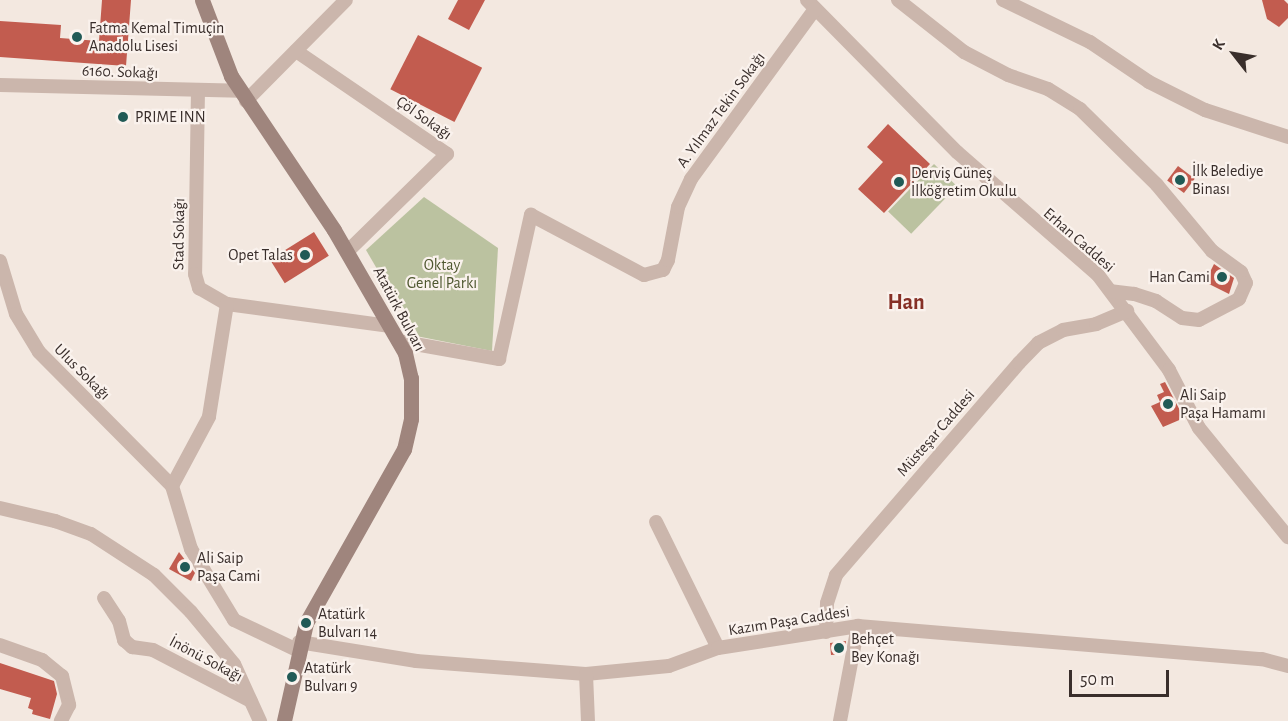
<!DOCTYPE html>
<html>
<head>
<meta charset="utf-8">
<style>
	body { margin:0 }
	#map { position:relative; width:1288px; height:721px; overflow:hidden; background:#f3e8e0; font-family:"Alegreya Sans",sans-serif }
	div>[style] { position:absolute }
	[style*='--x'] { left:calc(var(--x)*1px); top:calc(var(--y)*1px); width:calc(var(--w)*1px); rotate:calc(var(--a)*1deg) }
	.green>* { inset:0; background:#bbc2a0; transform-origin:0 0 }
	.building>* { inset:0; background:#c25c4f; transform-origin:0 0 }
	.street>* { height:14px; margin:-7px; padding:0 7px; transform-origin:7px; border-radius:7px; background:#cbb6ac }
	.secondary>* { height:15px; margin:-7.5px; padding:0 7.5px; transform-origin:7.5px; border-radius:7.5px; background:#9f857d }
	.dots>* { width:16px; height:16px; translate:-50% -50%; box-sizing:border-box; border:3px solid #faf2ed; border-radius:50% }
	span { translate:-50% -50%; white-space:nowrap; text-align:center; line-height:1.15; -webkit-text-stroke:4.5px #faf2ed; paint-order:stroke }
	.poi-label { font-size:16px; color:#392e2b }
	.left { translate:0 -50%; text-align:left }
	.right { translate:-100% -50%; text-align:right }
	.street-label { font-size:16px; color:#392e2b }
	.park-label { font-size:16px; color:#4e572f }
	.district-label { font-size:22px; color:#863026; font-weight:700 }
	.north { position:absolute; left:1204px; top:24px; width:60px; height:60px; -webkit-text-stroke:4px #faf2ed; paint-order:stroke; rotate:301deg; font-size:16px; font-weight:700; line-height:24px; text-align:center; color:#392e2b }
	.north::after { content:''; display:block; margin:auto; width:21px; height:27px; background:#392e2b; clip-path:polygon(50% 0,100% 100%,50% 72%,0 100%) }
	.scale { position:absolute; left:1069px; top:670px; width:100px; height:27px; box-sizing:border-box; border:3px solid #392e2b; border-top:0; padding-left:8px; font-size:18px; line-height:21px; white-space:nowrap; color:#392e2b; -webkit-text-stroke:4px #faf2ed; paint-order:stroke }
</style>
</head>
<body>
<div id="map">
	<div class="green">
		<i style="left:934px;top:164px;width:32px;height:66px;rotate:44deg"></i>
		<i style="clip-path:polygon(424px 197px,498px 248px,492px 351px,416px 336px,366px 250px)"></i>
	</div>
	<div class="building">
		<i style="clip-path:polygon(102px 0,131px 0,126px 66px,0 57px,0 21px,61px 25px,60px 38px,99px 41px)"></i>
		<i style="clip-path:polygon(458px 0,485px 0,469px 30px,448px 19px)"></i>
		<i style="clip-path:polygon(1262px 0,1284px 0,1288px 4px,1288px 18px,1279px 27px,1267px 19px)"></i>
		<i style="left:418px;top:35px;width:72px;height:61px;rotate:27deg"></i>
		<i style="clip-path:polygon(888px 124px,930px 164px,884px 213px,858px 189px,883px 162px,867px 147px)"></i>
		<i style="left:1178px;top:166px;width:21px;height:18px;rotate:37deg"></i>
		<i style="left:314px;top:232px;width:28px;height:52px;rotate:58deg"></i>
		<i style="clip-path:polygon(1214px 264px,1234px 278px,1229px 294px,1205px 282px)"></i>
		<i style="clip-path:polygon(1165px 382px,1184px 418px,1163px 427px,1151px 406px,1160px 402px,1157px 395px,1164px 392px,1160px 384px)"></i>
		<i style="clip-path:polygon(179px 552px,195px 573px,191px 581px,169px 569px)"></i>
		<i style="clip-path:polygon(846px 641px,844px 654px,831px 655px,830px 643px)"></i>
		<i style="clip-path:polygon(0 663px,54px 681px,57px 694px,50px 719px,32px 714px,33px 710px,28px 708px,31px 698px,0 689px)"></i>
	</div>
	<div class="street">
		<i style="--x:807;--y:0;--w:214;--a:45.4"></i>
		<i style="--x:957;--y:152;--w:187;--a:41.1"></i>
		<i style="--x:1098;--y:275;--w:119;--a:53.2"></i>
		<i style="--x:1169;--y:370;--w:65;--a:62.7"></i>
		<i style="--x:1199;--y:428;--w:141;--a:50.8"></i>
		<i style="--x:898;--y:0;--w:84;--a:38.2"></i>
		<i style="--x:964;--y:52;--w:50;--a:27.6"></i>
		<i style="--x:1008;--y:75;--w:42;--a:19.3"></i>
		<i style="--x:1048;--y:89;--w:38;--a:32"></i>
		<i style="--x:1080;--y:109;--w:108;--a:44.6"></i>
		<i style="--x:1157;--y:185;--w:86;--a:50.2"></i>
		<i style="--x:1212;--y:251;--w:36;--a:36"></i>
		<i style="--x:1241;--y:272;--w:12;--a:66"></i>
		<i style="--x:1246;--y:283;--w:17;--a:114"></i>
		<i style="--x:1239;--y:299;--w:45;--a:152.3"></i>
		<i style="--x:1199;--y:320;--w:17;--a:-173"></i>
		<i style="--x:1182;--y:318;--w:31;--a:-147"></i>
		<i style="--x:1156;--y:301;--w:23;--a:-162"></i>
		<i style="--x:1134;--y:294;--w:23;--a:-173"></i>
		<i style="--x:1003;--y:0;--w:97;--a:25.8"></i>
		<i style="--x:1090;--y:42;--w:71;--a:34.1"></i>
		<i style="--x:1149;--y:82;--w:63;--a:26.6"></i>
		<i style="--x:1205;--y:110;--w:87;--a:18"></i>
		<i style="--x:296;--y:51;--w:183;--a:34.3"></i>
		<i style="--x:447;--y:154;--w:140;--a:135.6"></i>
		<i style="--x:0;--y:85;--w:240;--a:1.4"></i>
		<i style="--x:198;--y:90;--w:184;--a:90.9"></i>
		<i style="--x:195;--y:274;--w:15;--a:74"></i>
		<i style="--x:199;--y:288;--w:32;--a:30"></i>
		<i style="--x:227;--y:304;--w:163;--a:7.7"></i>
		<i style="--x:246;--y:101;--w:142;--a:-45.3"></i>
		<i style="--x:0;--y:261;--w:55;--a:73.2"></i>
		<i style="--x:16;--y:314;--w:44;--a:58.8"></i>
		<i style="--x:39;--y:352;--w:189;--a:45.2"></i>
		<i style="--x:227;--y:304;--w:114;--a:99.1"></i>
		<i style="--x:209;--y:417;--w:78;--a:118.2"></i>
		<i style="--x:172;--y:486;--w:66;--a:73.2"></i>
		<i style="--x:191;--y:549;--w:83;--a:58.8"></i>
		<i style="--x:234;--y:620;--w:70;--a:25.5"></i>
		<i style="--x:398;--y:341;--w:103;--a:10.1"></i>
		<i style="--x:499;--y:359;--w:148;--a:-77.5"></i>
		<i style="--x:531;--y:215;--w:128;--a:28"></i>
		<i style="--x:644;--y:275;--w:20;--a:-15"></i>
		<i style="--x:663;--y:270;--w:11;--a:-63"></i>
		<i style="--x:668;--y:260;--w:54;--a:-79.3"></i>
		<i style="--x:678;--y:207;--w:31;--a:-65"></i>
		<i style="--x:691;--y:179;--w:210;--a:-53.9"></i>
		<i style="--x:0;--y:508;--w:57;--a:13.3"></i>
		<i style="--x:55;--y:521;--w:38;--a:20"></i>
		<i style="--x:91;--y:534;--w:75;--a:33.1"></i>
		<i style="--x:154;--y:575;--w:52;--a:45"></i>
		<i style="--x:191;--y:612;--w:67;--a:50.4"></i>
		<i style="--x:234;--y:664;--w:63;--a:65.5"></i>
		<i style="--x:656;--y:522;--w:140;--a:63.8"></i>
		<i style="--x:104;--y:598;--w:27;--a:57"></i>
		<i style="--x:119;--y:621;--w:20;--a:75"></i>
		<i style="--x:124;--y:640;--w:11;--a:41"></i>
		<i style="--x:132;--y:647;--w:21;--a:8"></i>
		<i style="--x:153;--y:650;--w:110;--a:27.5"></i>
		<i style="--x:826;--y:632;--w:29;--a:-88"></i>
		<i style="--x:827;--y:603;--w:29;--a:-72"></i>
		<i style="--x:836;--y:575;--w:280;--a:-49.2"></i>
		<i style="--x:1019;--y:363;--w:28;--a:-46"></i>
		<i style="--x:1038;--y:343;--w:28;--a:-27"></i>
		<i style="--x:1063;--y:330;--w:34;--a:-10"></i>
		<i style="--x:1096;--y:324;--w:34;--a:-23"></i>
		<i style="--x:299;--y:642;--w:119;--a:9.2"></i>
		<i style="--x:416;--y:661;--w:170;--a:4.4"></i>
		<i style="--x:586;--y:674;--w:83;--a:-5.5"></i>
		<i style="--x:669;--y:666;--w:52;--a:-20.2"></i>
		<i style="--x:718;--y:648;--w:142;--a:-8.9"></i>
		<i style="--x:858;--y:626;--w:405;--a:4.7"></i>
		<i style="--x:1262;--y:659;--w:27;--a:15"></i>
		<i style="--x:0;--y:645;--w:45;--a:19.7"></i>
		<i style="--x:42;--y:660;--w:26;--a:39"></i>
		<i style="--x:62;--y:676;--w:30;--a:76"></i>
		<i style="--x:69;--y:705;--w:18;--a:117"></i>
		<i style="--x:586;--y:674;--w:47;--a:87.6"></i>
		<i style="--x:840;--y:721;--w:97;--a:-79.3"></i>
	</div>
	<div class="secondary">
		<i style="--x:202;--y:0;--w:81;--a:69.1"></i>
		<i style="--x:231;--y:76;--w:185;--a:56.2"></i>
		<i style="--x:334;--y:230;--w:142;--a:60"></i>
		<i style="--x:405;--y:353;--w:26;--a:77"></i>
		<i style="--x:411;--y:378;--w:41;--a:90"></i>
		<i style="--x:411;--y:419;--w:31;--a:103"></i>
		<i style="--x:404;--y:449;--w:200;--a:119.4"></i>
		<i style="--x:306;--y:623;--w:100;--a:102.7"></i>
	</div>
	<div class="dots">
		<i style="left:77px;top:37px;background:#215a56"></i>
		<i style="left:123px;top:117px;background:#215a56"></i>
		<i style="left:1180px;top:180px;background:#215a56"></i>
		<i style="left:899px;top:182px;background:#215a56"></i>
		<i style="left:305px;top:255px;background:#215a56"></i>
		<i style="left:1222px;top:277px;background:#215a56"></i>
		<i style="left:1168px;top:404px;background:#215a56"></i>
		<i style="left:185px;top:567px;background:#215a56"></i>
		<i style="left:306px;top:623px;background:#215a56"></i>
		<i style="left:839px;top:648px;background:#215a56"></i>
		<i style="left:292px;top:677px;background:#215a56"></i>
	</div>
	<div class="poi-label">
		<span class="left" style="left:89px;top:37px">Fatma Kemal Timuçin<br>Anadolu Lisesi</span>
		<span class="left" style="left:135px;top:117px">PRIME INN</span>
		<span class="left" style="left:1192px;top:180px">İlk Belediye<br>Binası</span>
		<span class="left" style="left:911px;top:182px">Derviş Güneş<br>İlköğretim Okulu</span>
		<span class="right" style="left:293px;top:255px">Opet Talas</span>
		<span class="right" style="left:1210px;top:277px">Han Cami</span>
		<span class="left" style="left:1180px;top:404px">Ali Saip<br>Paşa Hamamı</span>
		<span class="left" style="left:197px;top:567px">Ali Saip<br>Paşa Cami</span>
		<span class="left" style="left:318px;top:623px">Atatürk<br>Bulvarı 14</span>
		<span class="left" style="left:851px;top:648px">Behçet<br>Bey Konağı</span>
		<span class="left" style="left:304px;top:677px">Atatürk<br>Bulvarı 9</span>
	</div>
	<div class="street-label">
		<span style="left:120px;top:72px;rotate:2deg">6160. Sokağı</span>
		<span style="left:721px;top:110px;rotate:-54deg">A. Yılmaz Tekin Sokağı</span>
		<span style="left:424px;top:118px;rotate:35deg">Çöl Sokağı</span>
		<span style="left:179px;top:234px;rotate:-89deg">Stad Sokağı</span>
		<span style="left:1079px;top:240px;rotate:41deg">Erhan Caddesi</span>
		<span style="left:399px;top:309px;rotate:62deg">Atatürk Bulvarı</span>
		<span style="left:82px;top:372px;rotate:45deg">Ulus Sokağı</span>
		<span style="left:936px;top:433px;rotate:-49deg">Müsteşar Caddesi</span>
		<span style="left:789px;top:621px;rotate:-9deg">Kazım Paşa Caddesi</span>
		<span style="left:206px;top:659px;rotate:28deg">İnönü Sokağı</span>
	</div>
	<div class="park-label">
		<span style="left:442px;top:274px">Oktay<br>Genel Parkı</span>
	</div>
	<div class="district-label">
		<span style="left:906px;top:303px">Han</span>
	</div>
	<div class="north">K</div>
	<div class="scale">50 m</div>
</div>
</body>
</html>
